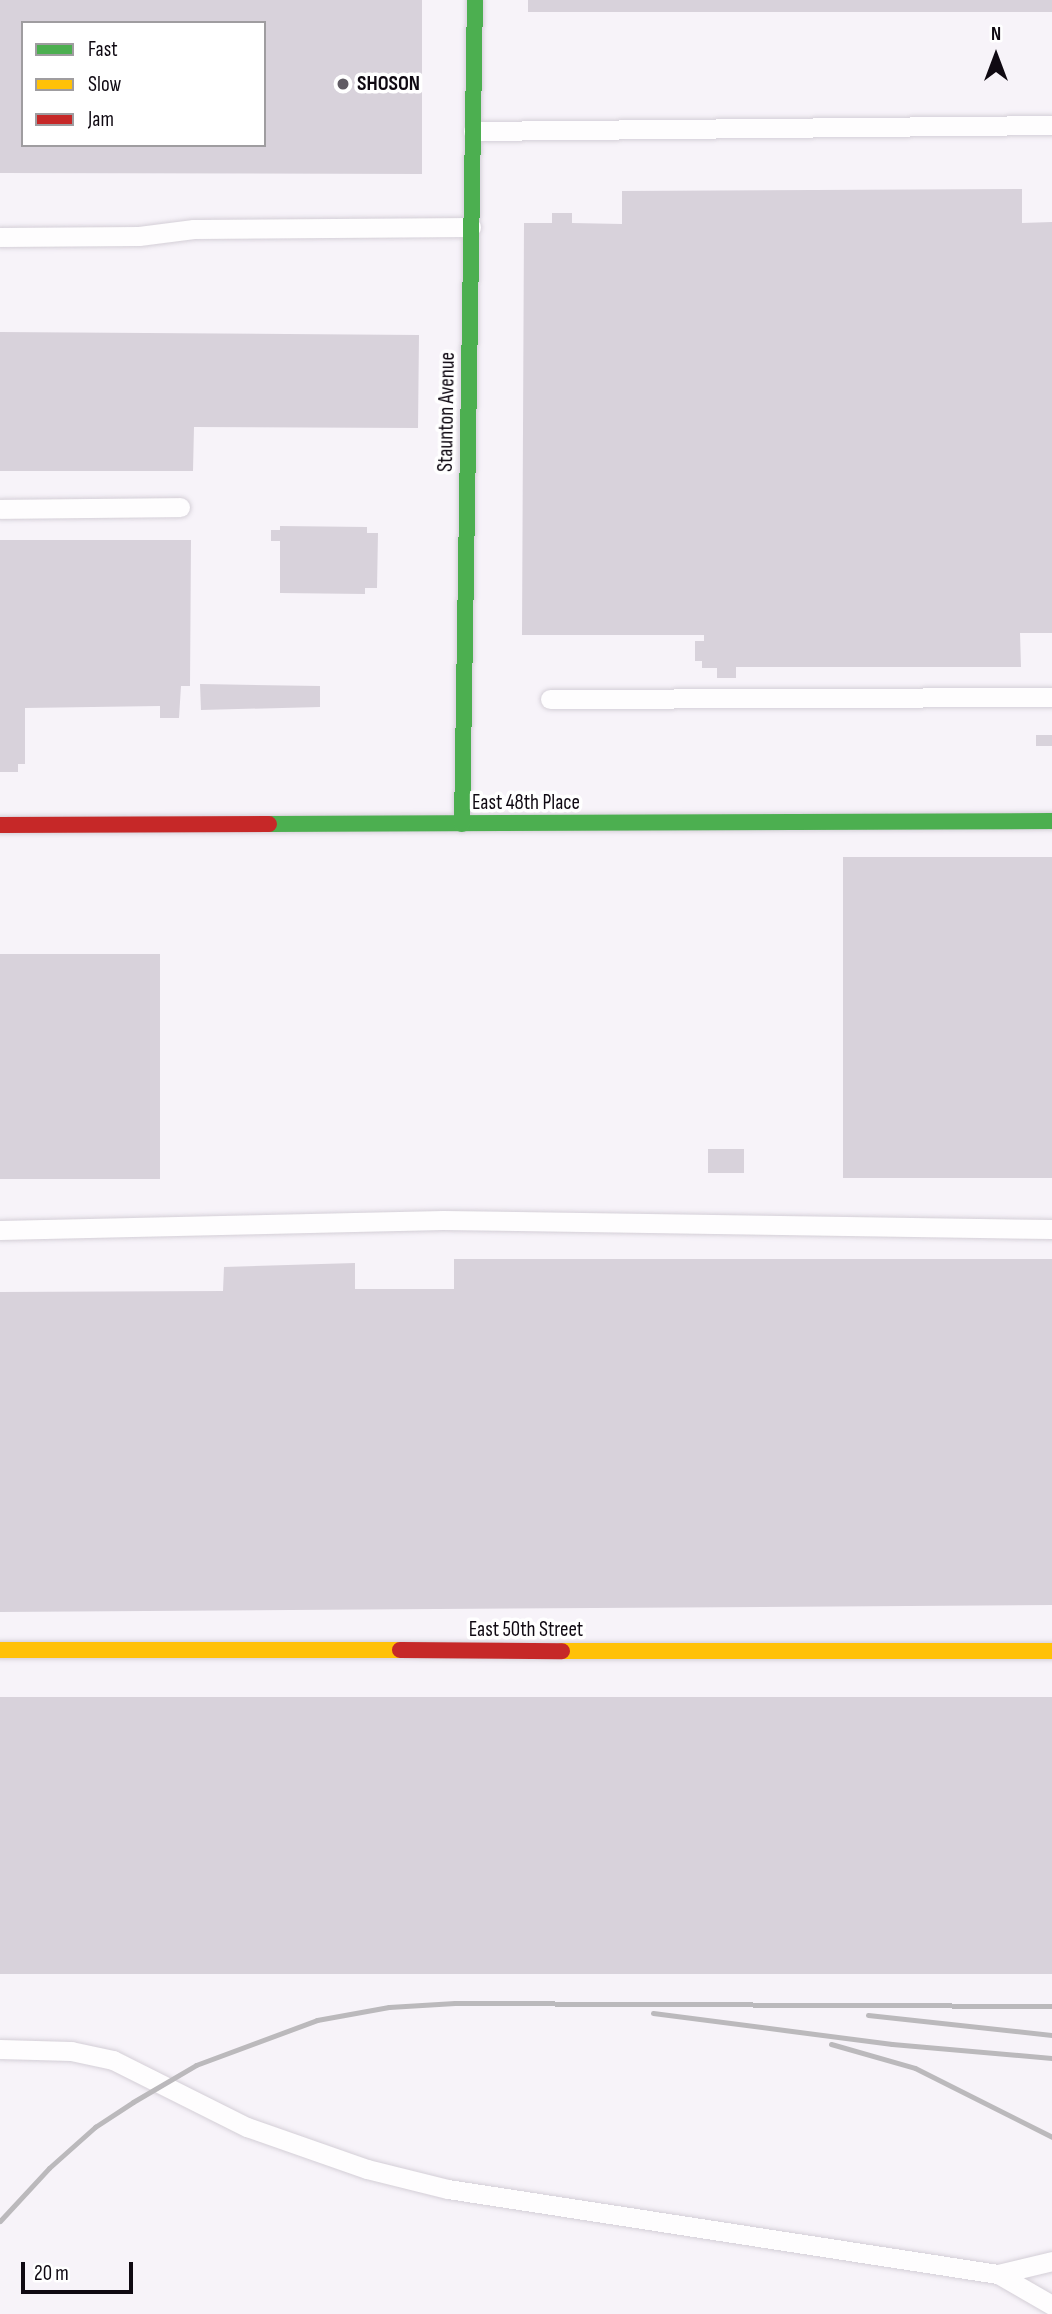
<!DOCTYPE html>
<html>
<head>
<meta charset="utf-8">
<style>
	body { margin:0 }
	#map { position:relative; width:1052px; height:2314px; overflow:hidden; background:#f7f3f9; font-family:"Sofia Sans Condensed",sans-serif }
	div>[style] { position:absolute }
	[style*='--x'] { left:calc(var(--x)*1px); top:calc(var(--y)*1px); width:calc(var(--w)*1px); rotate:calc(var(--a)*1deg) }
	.building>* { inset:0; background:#d8d2db; transform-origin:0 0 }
	.roads { filter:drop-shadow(0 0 2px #d4cfd7) drop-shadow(0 0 2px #d4cfd7) }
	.lane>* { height:19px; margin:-9.5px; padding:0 9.5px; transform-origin:9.5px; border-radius:9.5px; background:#fefdfe }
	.fast>* { height:16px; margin:-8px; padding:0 8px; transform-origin:8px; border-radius:8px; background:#4caf50 }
	.slow>* { height:16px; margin:-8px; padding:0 8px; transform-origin:8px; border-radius:8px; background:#ffc107 }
	.jam>* { height:16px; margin:-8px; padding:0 8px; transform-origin:8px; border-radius:8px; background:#c62828 }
	.rail>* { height:5px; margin:-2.5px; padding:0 2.5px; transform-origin:2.5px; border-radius:2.5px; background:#bbb9bc }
	.dots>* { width:19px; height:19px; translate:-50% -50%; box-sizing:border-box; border:4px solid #fff; border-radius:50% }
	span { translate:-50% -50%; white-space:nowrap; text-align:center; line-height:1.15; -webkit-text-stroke:7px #fff; paint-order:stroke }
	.poi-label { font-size:21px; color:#0f0912; font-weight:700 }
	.left { translate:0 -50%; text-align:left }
	.street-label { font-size:21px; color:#0f0912 }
	.legend { position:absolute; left:21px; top:21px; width:245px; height:126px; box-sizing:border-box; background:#fff; border:2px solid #9f9da0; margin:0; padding:9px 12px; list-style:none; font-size:21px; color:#0f0912 }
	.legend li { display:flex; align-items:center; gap:14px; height:35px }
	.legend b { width:35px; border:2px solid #9f9da0 }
	.north { position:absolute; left:961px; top:21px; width:70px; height:70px; -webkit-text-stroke:5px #fff; paint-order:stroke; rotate:0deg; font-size:19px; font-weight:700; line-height:28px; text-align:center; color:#0f0912 }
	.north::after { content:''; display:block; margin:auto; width:24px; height:32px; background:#0f0912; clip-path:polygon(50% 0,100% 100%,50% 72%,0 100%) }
	.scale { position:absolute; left:21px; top:2262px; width:112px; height:32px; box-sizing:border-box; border:4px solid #0f0912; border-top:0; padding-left:9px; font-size:21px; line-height:24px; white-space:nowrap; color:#0f0912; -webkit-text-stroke:5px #fff; paint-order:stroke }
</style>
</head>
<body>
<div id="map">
	<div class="building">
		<i style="clip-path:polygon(evenodd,0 0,422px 0,422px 174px,0 173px,0 0,23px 23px,264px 23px,264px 145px,23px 145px,23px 23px)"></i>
		<i style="left:528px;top:0;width:524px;height:12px"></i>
		<i style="clip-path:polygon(1022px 189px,1022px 223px,1052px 222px,1052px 633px,1020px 633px,1021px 667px,736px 667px,736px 678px,717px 678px,717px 668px,702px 668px,702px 661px,695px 661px,695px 641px,704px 641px,704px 635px,522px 635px,524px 223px,552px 223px,552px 213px,572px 213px,572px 223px,622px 224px,622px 191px)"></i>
		<i style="clip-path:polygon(0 332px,419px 335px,418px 428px,194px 427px,193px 471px,0 471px)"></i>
		<i style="clip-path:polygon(280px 526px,367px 527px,367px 533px,378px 533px,377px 588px,365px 588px,365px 594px,280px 593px,280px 541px,271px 541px,271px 530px,280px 530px)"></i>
		<i style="clip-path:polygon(0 540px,191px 540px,190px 686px,181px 686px,179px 718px,160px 718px,160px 706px,25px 708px,25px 764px,18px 764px,18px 772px,0 772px)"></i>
		<i style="clip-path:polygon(200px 684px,320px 686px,320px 707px,201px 710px)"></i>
		<i style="left:1036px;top:735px;width:16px;height:11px"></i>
		<i style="left:843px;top:857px;width:209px;height:321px"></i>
		<i style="left:0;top:954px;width:160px;height:225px"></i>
		<i style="left:708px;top:1149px;width:36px;height:24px"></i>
		<i style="clip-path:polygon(454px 1259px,1052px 1259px,1052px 1605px,0 1612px,0 1292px,223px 1291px,224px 1267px,355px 1263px,355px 1289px,454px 1289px)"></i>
		<i style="left:1052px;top:1697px;width:277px;height:1052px;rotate:90deg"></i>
	</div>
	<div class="roads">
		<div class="lane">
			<i style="--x:473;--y:131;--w:579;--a:-0.59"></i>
			<i style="--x:0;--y:237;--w:139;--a:-0.4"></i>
			<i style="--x:139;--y:236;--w:55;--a:-7.3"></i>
			<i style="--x:194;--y:229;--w:277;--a:-0.4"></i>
			<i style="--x:0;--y:509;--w:180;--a:-0.6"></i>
			<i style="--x:550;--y:699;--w:502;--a:-0.23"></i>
			<i style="--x:0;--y:1230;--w:443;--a:-1.3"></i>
			<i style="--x:443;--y:1220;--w:609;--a:0.85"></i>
			<i style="--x:0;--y:2049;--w:71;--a:1.6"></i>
			<i style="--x:71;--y:2051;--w:43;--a:12.1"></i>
			<i style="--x:113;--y:2060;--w:150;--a:26.6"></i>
			<i style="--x:247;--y:2127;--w:127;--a:19.3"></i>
			<i style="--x:367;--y:2169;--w:83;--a:13.9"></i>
			<i style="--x:448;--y:2189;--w:557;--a:8.79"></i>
			<i style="--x:998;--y:2274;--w:62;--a:29.9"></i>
			<i style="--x:998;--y:2274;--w:56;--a:-13.5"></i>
		</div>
		<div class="fast">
			<i style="--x:269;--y:824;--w:783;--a:-0.22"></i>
			<i style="--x:462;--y:824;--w:824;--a:-89.1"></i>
		</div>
		<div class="slow">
			<i style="--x:0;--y:1650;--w:400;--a:0"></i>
			<i style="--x:562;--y:1651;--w:490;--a:0"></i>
		</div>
		<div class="jam">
			<i style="--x:0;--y:825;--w:269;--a:-0.2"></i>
			<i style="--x:400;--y:1650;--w:162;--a:0.4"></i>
		</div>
	</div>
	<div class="rail">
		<i style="--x:653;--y:2013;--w:241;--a:7.4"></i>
		<i style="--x:892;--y:2044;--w:161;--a:5"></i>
		<i style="--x:868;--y:2015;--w:185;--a:6.2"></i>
		<i style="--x:831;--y:2044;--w:87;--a:15.9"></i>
		<i style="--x:915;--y:2068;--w:153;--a:26.7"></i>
		<i style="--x:0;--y:2221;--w:72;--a:-47.2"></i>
		<i style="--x:49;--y:2168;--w:62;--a:-41.7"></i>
		<i style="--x:95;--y:2127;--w:45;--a:-33.3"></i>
		<i style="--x:133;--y:2102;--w:73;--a:-30.4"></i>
		<i style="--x:196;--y:2065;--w:129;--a:-20.4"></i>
		<i style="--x:317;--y:2020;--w:73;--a:-10.2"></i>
		<i style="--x:389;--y:2007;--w:66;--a:-3.5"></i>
		<i style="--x:455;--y:2003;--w:597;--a:0.29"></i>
	</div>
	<div class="dots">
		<i style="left:343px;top:84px;background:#605b63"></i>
	</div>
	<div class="poi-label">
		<span class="left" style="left:357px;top:84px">SHOSON</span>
	</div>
	<div class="street-label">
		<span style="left:447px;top:412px;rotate:-89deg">Staunton Avenue</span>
		<span style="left:526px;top:803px">East 48th Place</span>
		<span style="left:526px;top:1630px">East 50th Street</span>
	</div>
	<ul class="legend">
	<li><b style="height:9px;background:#4caf50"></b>Fast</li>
	<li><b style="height:9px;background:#ffc107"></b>Slow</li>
	<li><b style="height:9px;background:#c62828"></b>Jam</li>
	</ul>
	<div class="north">N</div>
	<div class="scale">20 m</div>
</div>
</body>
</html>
